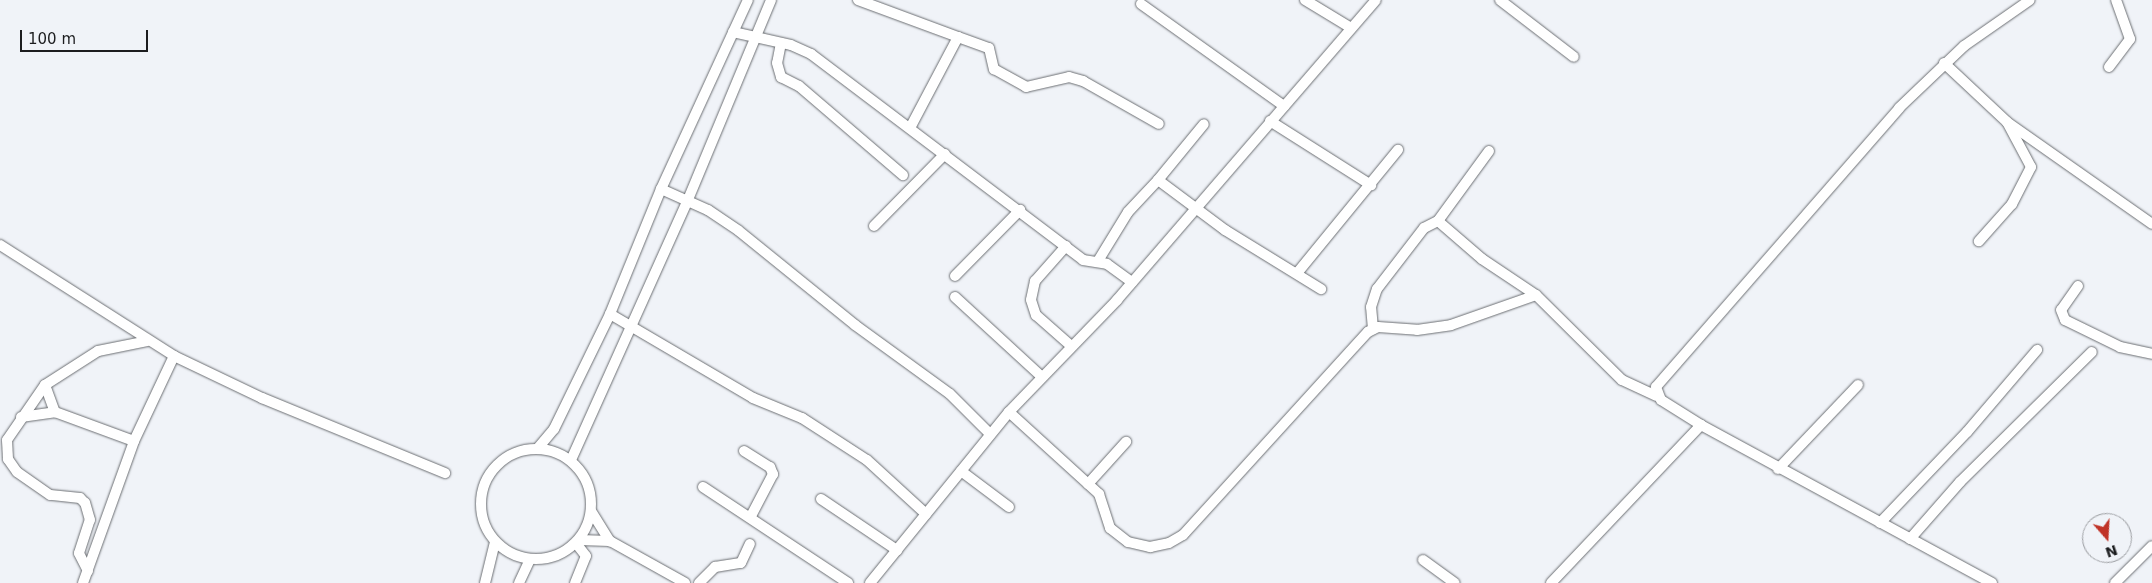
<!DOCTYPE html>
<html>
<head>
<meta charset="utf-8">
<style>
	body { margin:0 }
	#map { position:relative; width:2152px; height:583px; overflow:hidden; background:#f0f3f8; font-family:"DejaVu Sans",sans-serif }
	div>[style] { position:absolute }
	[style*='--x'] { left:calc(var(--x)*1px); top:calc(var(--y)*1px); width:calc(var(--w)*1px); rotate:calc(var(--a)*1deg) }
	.roads { filter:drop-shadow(0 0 1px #6b6e72) drop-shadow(0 0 1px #6b6e72) }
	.minor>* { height:10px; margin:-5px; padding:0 5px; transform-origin:5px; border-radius:5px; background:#fff }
	.minor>.ring { margin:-5px; padding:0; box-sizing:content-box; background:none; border:10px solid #fff; border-radius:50% }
	span { translate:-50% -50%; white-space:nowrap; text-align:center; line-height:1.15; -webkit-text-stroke:5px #f0f3f8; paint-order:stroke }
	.north { position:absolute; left:2082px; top:513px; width:50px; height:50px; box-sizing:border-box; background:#f0f3f8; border:1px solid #9b9da1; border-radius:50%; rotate:161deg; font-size:14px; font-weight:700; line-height:20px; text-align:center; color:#1c1d1f }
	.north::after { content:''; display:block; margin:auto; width:18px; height:22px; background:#c03327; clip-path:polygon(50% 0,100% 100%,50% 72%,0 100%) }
	.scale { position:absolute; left:20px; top:30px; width:128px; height:22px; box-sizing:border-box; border:2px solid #1c1d1f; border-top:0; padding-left:6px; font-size:15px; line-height:18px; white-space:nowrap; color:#1c1d1f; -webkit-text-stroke:4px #f0f3f8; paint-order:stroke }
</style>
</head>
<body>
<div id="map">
	<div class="roads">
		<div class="minor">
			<i style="--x:858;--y:0;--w:107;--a:20.3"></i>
			<i style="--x:958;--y:37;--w:103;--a:117.8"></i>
			<i style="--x:1305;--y:0;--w:54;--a:31.3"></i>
			<i style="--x:1500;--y:0;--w:93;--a:37.6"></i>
			<i style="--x:1141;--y:4;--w:176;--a:35.5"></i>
			<i style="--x:733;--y:32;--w:59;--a:12.6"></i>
			<i style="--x:791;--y:45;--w:22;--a:24"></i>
			<i style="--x:811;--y:54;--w:341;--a:37.1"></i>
			<i style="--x:1083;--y:260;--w:24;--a:9"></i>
			<i style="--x:1107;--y:264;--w:31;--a:36"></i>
			<i style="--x:958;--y:37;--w:33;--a:20"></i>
			<i style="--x:989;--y:48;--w:22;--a:77"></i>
			<i style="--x:994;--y:69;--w:37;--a:29"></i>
			<i style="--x:1026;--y:87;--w:44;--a:-13.1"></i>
			<i style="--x:1069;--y:77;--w:15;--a:16"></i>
			<i style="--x:1083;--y:81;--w:87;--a:29.5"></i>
			<i style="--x:781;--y:43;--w:20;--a:101"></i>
			<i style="--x:777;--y:63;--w:15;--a:74"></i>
			<i style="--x:781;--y:77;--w:20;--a:27"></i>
			<i style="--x:799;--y:86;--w:137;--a:40.6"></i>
			<i style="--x:1944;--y:63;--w:86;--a:43.1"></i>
			<i style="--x:2007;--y:122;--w:51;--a:61.9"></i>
			<i style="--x:2031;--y:167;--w:42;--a:117.2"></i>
			<i style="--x:2012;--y:204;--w:50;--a:131.7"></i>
			<i style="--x:2109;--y:67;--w:35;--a:-53"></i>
			<i style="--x:2130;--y:39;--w:41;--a:-109.7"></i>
			<i style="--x:1270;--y:121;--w:120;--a:32.4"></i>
			<i style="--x:2007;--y:122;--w:177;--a:35.1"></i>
			<i style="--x:1489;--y:151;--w:87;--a:126.1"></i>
			<i style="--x:1438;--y:221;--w:58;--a:40.8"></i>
			<i style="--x:1482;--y:259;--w:65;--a:33.7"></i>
			<i style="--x:1158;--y:180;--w:72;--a:-50.6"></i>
			<i style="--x:661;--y:189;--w:51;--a:24.1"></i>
			<i style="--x:708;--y:210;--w:37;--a:34"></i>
			<i style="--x:739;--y:231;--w:149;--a:39"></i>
			<i style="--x:855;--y:325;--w:117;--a:36"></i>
			<i style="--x:950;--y:394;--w:57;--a:45"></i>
			<i style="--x:874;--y:226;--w:101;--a:-45.4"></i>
			<i style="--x:0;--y:245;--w:206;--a:32.5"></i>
			<i style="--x:174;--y:356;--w:98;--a:25.5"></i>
			<i style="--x:262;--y:398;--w:198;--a:22.3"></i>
			<i style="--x:1066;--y:246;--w:47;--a:131.5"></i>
			<i style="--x:1035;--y:281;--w:19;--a:102"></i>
			<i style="--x:1031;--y:300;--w:16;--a:72"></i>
			<i style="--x:1036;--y:315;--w:45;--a:41.4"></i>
			<i style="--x:1098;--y:261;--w:57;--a:-58.5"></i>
			<i style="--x:1128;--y:212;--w:44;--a:-46.8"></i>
			<i style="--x:1158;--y:180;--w:84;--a:36.7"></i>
			<i style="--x:1225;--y:230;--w:113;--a:31.6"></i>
			<i style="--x:1298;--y:272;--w:158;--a:-50.7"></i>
			<i style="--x:955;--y:276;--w:93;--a:-45.4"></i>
			<i style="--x:2078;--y:286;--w:29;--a:125"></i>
			<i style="--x:2061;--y:310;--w:11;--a:68"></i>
			<i style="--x:2065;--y:320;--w:61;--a:26.1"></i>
			<i style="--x:2120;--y:347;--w:33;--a:12"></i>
			<i style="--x:955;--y:297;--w:118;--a:42.6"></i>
			<i style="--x:610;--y:314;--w:166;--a:30.4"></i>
			<i style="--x:753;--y:398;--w:53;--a:22.2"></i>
			<i style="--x:802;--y:418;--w:77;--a:32.9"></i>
			<i style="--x:867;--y:460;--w:80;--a:42.5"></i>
			<i style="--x:1373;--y:329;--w:22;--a:-95"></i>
			<i style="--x:1371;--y:307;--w:19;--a:-72"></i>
			<i style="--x:1377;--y:289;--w:77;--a:-52.4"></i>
			<i style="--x:1424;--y:228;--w:16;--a:-27"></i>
			<i style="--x:45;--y:385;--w:29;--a:70"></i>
			<i style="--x:1009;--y:412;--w:122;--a:42.3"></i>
			<i style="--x:1099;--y:494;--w:36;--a:72"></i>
			<i style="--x:1110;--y:528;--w:23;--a:38"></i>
			<i style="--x:1128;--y:542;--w:23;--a:13"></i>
			<i style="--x:1150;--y:547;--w:19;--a:-12"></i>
			<i style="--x:1169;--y:543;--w:16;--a:-30"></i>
			<i style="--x:1183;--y:535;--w:275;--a:-47.7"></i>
			<i style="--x:1368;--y:332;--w:11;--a:-27"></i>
			<i style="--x:1378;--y:327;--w:39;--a:4"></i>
			<i style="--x:1417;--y:330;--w:34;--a:-8"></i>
			<i style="--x:1451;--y:325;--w:90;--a:-19.4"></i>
			<i style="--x:1536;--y:295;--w:121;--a:44.7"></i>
			<i style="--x:1622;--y:380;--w:38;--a:25"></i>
			<i style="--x:21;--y:417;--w:34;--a:-8"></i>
			<i style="--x:55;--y:412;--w:84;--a:20.2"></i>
			<i style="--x:538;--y:448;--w:25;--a:-50"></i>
			<i style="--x:554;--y:429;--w:128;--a:-64"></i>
			<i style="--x:610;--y:314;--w:135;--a:-67.8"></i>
			<i style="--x:661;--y:189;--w:208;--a:-65.3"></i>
			<i class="ring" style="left:481px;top:449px;width:100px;height:100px"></i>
			<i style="--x:744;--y:451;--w:31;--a:32"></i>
			<i style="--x:770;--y:467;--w:8;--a:67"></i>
			<i style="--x:773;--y:474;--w:47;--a:117.6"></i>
			<i style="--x:571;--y:460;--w:283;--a:-65.8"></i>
			<i style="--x:687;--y:202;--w:219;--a:-67.4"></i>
			<i style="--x:1778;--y:469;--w:116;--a:-46.4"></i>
			<i style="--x:961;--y:471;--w:60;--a:36.9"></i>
			<i style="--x:1088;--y:484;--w:57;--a:-47.9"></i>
			<i style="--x:703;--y:487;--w:174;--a:33.5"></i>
			<i style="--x:821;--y:499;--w:92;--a:33.9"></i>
			<i style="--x:591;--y:511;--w:36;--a:58"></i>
			<i style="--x:610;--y:541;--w:86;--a:29.2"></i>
			<i style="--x:1880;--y:523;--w:126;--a:-46.3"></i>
			<i style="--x:1967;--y:432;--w:108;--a:-49.5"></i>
			<i style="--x:1910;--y:539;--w:76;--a:-48.7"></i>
			<i style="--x:1960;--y:482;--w:185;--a:-44.6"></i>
			<i style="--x:579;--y:540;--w:31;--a:2"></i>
			<i style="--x:1423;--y:560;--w:39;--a:36"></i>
			<i style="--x:88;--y:571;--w:20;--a:-117"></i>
			<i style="--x:79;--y:553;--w:35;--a:-72"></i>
			<i style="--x:90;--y:520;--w:18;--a:-106"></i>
			<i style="--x:85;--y:503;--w:7;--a:-135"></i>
			<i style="--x:80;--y:498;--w:30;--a:-174"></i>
			<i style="--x:50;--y:495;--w:40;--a:-145.1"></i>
			<i style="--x:17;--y:472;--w:16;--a:-125"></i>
			<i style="--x:8;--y:459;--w:19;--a:-93"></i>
			<i style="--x:7;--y:440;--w:67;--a:-55.4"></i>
			<i style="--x:45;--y:385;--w:63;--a:-32.7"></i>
			<i style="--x:98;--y:351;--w:50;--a:-11.5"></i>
			<i style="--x:83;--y:583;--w:151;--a:-70.2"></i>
			<i style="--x:134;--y:441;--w:94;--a:-64.8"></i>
			<i style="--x:485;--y:583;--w:42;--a:-76.3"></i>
			<i style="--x:519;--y:583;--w:26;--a:-65"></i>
			<i style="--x:575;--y:583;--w:29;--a:-68"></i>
			<i style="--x:586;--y:556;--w:16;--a:-128"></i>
			<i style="--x:699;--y:583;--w:23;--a:-45"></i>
			<i style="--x:715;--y:567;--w:26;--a:-9"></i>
			<i style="--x:741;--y:563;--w:21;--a:-65"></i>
			<i style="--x:870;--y:583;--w:220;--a:-50.9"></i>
			<i style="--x:1009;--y:412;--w:156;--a:-46"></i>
			<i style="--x:1117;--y:300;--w:396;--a:-49.2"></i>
			<i style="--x:1551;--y:583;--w:218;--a:-46.5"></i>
			<i style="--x:1992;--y:583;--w:331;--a:-151.5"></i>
			<i style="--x:1701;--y:425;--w:47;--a:-148"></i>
			<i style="--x:1661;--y:400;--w:14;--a:-111"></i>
			<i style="--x:1656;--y:387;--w:370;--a:-48.9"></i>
			<i style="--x:1899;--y:108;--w:90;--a:-43.6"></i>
			<i style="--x:1964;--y:46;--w:80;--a:-34.9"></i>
			<i style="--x:2115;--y:583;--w:52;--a:-45"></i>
		</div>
	</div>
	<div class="north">N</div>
	<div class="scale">100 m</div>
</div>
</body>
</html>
